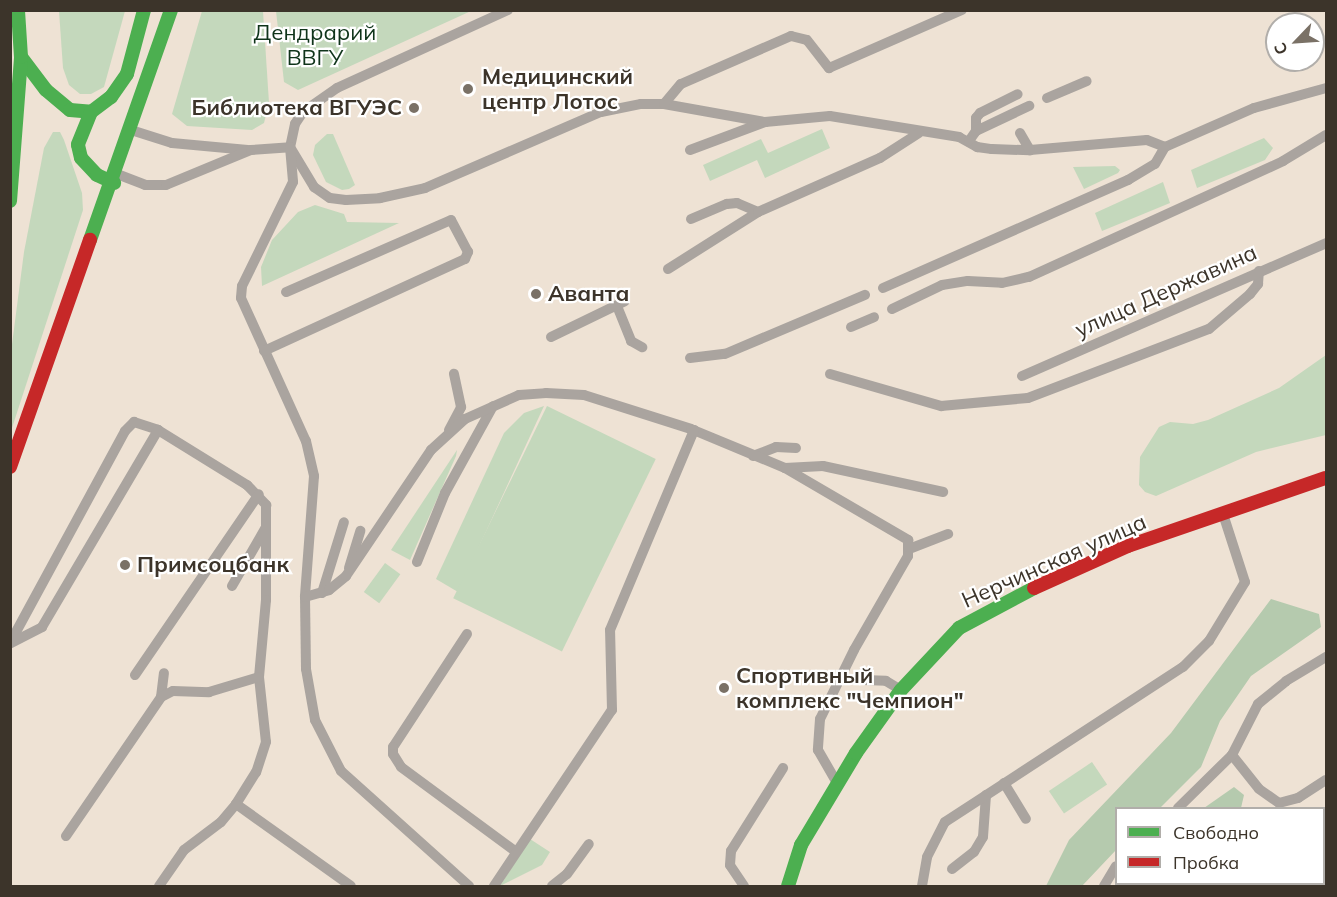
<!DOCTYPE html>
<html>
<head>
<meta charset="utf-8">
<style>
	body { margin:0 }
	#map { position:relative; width:1337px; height:897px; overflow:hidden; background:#eee2d4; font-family:Mulish,sans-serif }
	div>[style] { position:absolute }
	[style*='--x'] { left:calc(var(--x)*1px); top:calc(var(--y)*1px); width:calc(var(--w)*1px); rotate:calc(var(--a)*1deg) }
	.green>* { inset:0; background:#c4d8bc; transform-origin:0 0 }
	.forest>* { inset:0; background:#b5caae }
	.lane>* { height:10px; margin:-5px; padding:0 5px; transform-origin:5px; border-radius:5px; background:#aaa49f }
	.fast>* { height:14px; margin:-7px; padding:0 7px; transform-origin:7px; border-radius:7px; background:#4caf50 }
	.jam>* { height:14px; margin:-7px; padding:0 7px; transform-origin:7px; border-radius:7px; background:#c62828 }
	.dots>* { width:16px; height:16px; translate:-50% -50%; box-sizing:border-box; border:3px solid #fff; border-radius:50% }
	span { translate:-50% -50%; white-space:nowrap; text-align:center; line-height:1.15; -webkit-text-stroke:4.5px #fff; paint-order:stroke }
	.park-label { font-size:22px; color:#0f341a }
	.poi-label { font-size:22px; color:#3c342a; font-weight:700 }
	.left { translate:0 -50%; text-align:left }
	.right { translate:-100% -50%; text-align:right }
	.street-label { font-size:22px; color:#3c342a }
	.frame { position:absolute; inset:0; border:12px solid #3c342a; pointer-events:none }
	.legend { position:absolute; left:1115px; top:807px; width:210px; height:78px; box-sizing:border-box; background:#fff; border:2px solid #b1aeaa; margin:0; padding:8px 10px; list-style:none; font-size:18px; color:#3c342a }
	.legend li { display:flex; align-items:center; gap:12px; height:30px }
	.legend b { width:30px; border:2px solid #b1aeaa }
	.north { position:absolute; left:1265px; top:12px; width:60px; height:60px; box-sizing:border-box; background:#fff; border:2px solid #b1aeaa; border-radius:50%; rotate:245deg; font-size:16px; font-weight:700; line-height:24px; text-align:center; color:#3c342a }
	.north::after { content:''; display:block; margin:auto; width:21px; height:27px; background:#7a7166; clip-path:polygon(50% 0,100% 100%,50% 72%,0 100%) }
</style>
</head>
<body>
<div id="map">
	<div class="green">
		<i style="clip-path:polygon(59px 11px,125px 11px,104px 87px,91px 94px,80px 94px,69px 85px,63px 68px)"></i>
		<i style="clip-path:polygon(202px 11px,263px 11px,269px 103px,264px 123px,252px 130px,187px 126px,172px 114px)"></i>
		<i style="clip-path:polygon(276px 11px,276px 10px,471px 11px,298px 90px,284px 82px)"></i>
		<i style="clip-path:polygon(822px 129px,830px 148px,765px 178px,757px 160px,710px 181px,703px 165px,761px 139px,768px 153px)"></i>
		<i style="clip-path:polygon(53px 132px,60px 132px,64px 140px,82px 193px,83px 210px,11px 431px,11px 352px,24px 252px,44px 148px)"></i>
		<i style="clip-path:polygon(327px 134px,333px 134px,355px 185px,349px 189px,342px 190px,326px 182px,313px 155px,315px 145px)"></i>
		<i style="clip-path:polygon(1264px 138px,1273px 148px,1265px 160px,1197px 188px,1191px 170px)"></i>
		<i style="clip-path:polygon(1115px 166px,1120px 170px,1118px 173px,1084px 189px,1073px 167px)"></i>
		<i style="clip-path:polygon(1163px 182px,1170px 203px,1102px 231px,1095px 213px)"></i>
		<i style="clip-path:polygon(315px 205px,344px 214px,347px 222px,399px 223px,262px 286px,261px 267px,272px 240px,298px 212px)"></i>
		<i style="clip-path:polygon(1326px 355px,1326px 435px,1256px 452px,1156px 496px,1145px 492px,1139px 485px,1140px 457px,1159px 427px,1170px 422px,1193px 424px,1208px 420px,1279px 388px)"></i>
		<i style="clip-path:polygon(544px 406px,458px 592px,436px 579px,504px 433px,524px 413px)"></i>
		<i style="left:547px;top:406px;width:121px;height:214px;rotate:26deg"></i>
		<i style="clip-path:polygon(457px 450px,456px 456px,410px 560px,391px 550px)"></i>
		<i style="left:385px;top:563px;width:19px;height:36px;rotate:36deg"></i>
		<i style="left:1092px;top:762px;width:27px;height:52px;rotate:56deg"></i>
		<i style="clip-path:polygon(530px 839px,550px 852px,542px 865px,500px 886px)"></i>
	</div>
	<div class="forest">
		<i style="clip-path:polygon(1271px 599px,1319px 614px,1321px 627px,1251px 676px,1220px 721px,1201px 767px,1160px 808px,1116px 808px,1116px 850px,1082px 886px,1046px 886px,1069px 840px,1171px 733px)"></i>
		<i style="clip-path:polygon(1234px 787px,1244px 795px,1241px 808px,1204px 808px)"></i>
	</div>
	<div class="lane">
		<i style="--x:508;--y:10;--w:188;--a:155.5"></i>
		<i style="--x:337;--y:88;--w:42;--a:144.8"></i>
		<i style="--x:303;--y:112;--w:14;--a:124"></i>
		<i style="--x:295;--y:124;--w:24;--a:102"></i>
		<i style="--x:290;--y:147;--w:47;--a:59"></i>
		<i style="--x:314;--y:187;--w:19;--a:35"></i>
		<i style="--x:330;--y:198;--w:16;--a:7"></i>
		<i style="--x:346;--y:200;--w:34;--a:-3"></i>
		<i style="--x:380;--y:198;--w:46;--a:-12.5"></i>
		<i style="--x:425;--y:188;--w:192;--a:-23.4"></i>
		<i style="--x:601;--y:112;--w:41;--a:-11.3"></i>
		<i style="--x:641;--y:104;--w:23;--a:0"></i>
		<i style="--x:664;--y:104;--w:103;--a:10.1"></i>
		<i style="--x:765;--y:122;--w:65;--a:-5.3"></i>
		<i style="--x:830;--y:116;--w:131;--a:9.2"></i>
		<i style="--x:959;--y:137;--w:21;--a:29"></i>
		<i style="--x:977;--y:147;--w:15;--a:8"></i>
		<i style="--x:992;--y:149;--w:38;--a:2"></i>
		<i style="--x:1030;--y:150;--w:117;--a:-4.9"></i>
		<i style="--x:1147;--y:140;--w:19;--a:21"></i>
		<i style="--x:1165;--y:147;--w:97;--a:-23.7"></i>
		<i style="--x:1254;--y:108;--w:75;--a:-15.5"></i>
		<i style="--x:1047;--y:98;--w:43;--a:-23"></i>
		<i style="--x:664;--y:104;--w:26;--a:-50"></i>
		<i style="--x:681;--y:84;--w:120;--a:-23.6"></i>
		<i style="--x:791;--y:36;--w:16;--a:14"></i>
		<i style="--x:807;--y:40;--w:36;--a:52"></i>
		<i style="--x:829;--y:68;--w:145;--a:-23.6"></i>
		<i style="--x:131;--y:130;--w:43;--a:17.6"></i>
		<i style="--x:172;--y:143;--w:76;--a:5.3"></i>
		<i style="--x:976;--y:131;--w:13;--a:-90"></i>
		<i style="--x:976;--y:118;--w:6;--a:-51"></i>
		<i style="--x:980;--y:113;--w:42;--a:-26.6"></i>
		<i style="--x:1020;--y:133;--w:20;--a:60"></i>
		<i style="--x:969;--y:141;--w:12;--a:-55"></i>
		<i style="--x:976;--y:131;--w:59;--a:-25.3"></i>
		<i style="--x:690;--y:150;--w:80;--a:-20.5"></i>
		<i style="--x:117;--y:174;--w:30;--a:21"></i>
		<i style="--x:145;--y:185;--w:21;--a:0"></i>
		<i style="--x:166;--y:185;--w:92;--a:-22.4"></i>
		<i style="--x:251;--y:150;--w:39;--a:-4"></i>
		<i style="--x:290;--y:147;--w:35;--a:85"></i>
		<i style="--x:293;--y:182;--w:116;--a:116.1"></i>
		<i style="--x:242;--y:286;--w:12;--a:95"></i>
		<i style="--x:241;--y:298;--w:157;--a:65.6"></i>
		<i style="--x:306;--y:441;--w:36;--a:77"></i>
		<i style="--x:314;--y:476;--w:121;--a:94.3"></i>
		<i style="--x:305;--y:597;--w:72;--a:89.2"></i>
		<i style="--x:306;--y:669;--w:52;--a:80"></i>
		<i style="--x:315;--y:720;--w:57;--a:63"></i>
		<i style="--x:341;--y:771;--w:172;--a:41.9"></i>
		<i style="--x:691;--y:219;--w:39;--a:-23"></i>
		<i style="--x:727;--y:204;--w:10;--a:-6"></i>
		<i style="--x:737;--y:203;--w:23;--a:23"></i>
		<i style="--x:668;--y:269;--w:107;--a:-32.3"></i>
		<i style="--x:758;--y:212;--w:133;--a:-23.9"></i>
		<i style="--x:880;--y:158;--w:46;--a:-32.7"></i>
		<i style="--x:883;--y:288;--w:268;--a:-23.8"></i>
		<i style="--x:1128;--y:180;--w:31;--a:-31"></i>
		<i style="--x:1155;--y:164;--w:20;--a:-60"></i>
		<i style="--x:617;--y:306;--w:38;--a:68"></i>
		<i style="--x:631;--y:341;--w:13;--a:29"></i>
		<i style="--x:892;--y:309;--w:55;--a:-25.6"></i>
		<i style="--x:942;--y:285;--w:26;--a:-9"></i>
		<i style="--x:968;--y:281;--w:34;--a:3"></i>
		<i style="--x:1002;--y:283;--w:28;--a:-13"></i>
		<i style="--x:1029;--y:277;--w:279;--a:-24.5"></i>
		<i style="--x:1283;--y:161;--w:50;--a:-31.2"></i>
		<i style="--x:851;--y:327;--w:25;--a:-23"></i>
		<i style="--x:551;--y:337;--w:82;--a:-25.9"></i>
		<i style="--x:264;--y:351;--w:221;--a:-24.6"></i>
		<i style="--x:465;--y:259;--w:8;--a:-67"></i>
		<i style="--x:468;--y:252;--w:36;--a:-118"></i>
		<i style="--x:451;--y:220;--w:180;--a:156.4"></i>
		<i style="--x:690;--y:358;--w:35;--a:-7"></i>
		<i style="--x:725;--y:354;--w:152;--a:-22.9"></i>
		<i style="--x:830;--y:374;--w:116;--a:16.1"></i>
		<i style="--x:941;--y:406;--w:87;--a:-5.3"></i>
		<i style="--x:1028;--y:398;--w:194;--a:-20.9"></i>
		<i style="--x:1209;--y:329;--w:54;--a:-40.5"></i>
		<i style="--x:1250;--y:294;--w:13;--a:-51"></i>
		<i style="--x:1258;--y:284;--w:13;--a:-86"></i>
		<i style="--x:1022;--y:376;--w:332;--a:-23.6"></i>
		<i style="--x:449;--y:430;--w:26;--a:-62"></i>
		<i style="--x:461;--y:407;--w:34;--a:-102"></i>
		<i style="--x:753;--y:456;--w:25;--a:-21"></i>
		<i style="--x:776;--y:447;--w:20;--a:3"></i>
		<i style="--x:785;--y:468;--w:38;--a:-3"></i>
		<i style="--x:823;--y:466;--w:123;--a:12.2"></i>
		<i style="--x:909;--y:549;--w:42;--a:-21"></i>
		<i style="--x:417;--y:562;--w:74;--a:-67.9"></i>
		<i style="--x:445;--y:493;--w:99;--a:-61.1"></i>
		<i style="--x:349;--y:568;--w:39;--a:-73"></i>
		<i style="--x:232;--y:586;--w:68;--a:-60"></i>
		<i style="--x:322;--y:593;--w:74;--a:-72.8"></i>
		<i style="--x:305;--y:597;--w:25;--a:-16"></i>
		<i style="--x:329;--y:590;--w:22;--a:-39"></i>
		<i style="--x:346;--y:576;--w:152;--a:-56"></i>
		<i style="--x:431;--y:450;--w:46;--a:-42.4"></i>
		<i style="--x:465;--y:419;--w:59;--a:-24"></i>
		<i style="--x:519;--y:395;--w:27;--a:-4"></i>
		<i style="--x:546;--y:393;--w:38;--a:3"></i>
		<i style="--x:584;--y:395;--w:112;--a:17.6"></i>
		<i style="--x:691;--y:429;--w:102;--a:22.5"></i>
		<i style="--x:785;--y:468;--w:143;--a:30.3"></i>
		<i style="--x:908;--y:540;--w:16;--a:90"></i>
		<i style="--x:908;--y:556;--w:108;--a:119.9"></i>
		<i style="--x:854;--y:650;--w:77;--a:116.2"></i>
		<i style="--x:820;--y:719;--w:31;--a:94"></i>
		<i style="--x:818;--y:750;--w:38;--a:60"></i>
		<i style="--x:467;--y:634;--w:135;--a:123.2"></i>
		<i style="--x:393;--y:747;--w:7;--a:90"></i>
		<i style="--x:393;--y:754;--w:15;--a:58"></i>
		<i style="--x:401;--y:767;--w:142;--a:36.4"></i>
		<i style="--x:10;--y:643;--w:241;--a:-61.5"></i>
		<i style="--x:125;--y:431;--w:13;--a:-45"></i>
		<i style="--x:134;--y:422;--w:25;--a:18"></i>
		<i style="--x:158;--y:430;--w:105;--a:31.7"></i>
		<i style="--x:247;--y:485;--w:28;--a:46"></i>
		<i style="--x:266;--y:505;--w:95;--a:90"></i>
		<i style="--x:266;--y:600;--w:77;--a:95.2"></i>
		<i style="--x:259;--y:677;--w:65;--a:83.9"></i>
		<i style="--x:266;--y:742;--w:32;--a:108"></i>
		<i style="--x:256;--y:772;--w:38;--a:122"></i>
		<i style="--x:236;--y:804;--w:141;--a:35.5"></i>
		<i style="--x:11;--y:643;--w:35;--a:-27"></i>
		<i style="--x:42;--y:627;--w:229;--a:-59.5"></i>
		<i style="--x:135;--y:675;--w:219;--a:-55.6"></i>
		<i style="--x:863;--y:680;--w:23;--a:2"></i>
		<i style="--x:886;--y:681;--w:17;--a:31"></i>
		<i style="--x:161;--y:697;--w:24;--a:-83"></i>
		<i style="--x:1232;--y:755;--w:43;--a:51.5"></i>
		<i style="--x:1259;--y:789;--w:24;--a:35"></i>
		<i style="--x:1279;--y:803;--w:20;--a:-15"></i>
		<i style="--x:1298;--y:798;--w:33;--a:-33"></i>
		<i style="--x:1004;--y:783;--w:42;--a:58.6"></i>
		<i style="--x:1178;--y:808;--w:76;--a:-44.5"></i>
		<i style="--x:1232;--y:755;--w:57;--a:-63"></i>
		<i style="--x:1258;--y:704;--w:36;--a:-39"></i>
		<i style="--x:1286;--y:681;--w:47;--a:-31"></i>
		<i style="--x:66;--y:836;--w:168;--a:-55.6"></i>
		<i style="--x:161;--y:697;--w:13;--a:-27"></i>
		<i style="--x:173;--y:691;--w:36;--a:2"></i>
		<i style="--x:209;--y:692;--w:52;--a:-16.7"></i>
		<i style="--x:952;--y:869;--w:28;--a:-38"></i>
		<i style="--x:974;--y:852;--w:17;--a:-59"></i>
		<i style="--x:983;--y:837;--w:42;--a:-85.9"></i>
		<i style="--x:1251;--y:884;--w:2;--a:63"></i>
		<i style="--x:159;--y:886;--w:44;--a:-55.2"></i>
		<i style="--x:184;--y:850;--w:46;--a:-37.1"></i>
		<i style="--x:221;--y:822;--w:23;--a:-50"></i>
		<i style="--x:494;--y:886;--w:212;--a:-56.2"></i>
		<i style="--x:612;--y:710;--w:80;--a:-91.4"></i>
		<i style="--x:610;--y:630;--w:217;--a:-67.2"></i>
		<i style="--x:552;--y:886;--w:19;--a:-39"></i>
		<i style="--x:567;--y:874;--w:37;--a:-54"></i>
		<i style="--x:744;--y:886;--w:25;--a:-124"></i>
		<i style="--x:730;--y:865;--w:14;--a:-86"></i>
		<i style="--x:731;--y:851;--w:98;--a:-57.9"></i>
		<i style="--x:922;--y:886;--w:29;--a:-80"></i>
		<i style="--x:927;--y:857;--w:39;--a:-63"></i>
		<i style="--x:945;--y:822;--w:284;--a:-33.1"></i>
		<i style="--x:1183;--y:667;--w:37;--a:-45"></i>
		<i style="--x:1209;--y:641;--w:69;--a:-58.6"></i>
		<i style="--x:1245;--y:582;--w:71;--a:-107.9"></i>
		<i style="--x:1104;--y:886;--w:23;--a:-59"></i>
		<i style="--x:1143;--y:886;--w:4;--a:-27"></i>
	</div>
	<div class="fast">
		<i style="--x:21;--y:57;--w:41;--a:52.9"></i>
		<i style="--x:46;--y:90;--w:31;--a:40"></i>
		<i style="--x:70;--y:110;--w:21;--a:5"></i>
		<i style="--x:91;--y:112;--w:25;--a:-37"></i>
		<i style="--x:111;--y:97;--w:28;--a:-55"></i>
		<i style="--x:127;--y:74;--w:66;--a:-75.1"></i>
		<i style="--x:91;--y:112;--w:35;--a:112"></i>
		<i style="--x:78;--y:145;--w:13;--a:77"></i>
		<i style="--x:81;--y:158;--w:23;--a:47"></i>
		<i style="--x:97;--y:175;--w:19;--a:25"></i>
		<i style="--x:10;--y:201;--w:144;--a:-85.6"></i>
		<i style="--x:21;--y:57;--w:47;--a:-93.7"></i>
		<i style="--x:90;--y:240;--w:244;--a:-70.6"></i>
		<i style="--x:788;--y:886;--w:43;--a:-72.4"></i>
		<i style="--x:801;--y:845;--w:107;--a:-59.1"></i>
		<i style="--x:856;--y:753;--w:77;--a:-54.5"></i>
		<i style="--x:901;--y:690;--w:85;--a:-46.9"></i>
		<i style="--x:959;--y:628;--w:85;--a:-28.1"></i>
	</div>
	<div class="jam">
		<i style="--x:10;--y:467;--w:241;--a:-70.6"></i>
		<i style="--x:1034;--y:588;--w:103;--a:-24.1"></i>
		<i style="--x:1128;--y:546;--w:209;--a:-19"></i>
	</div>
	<div class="dots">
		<i style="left:468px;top:89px;background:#7a7166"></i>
		<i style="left:414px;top:108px;background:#7a7166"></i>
		<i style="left:536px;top:294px;background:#7a7166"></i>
		<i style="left:125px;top:565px;background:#7a7166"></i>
		<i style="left:724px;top:688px;background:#7a7166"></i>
	</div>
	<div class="park-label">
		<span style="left:315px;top:45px">Дендрарий<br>ВВГУ</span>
	</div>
	<div class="poi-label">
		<span class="left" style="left:482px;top:89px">Медицинский<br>центр Лотос</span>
		<span class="right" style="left:402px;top:108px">Библиотека ВГУЭС</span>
		<span class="left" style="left:548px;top:294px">Аванта</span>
		<span class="left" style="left:137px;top:565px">Примсоцбанк</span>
		<span class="left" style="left:736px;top:688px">Спортивный<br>комплекс "Чемпион"</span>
	</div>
	<div class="street-label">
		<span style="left:1166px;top:291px;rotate:-24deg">улица Державина</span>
		<span style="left:1054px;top:561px;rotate:-24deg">Нерчинская улица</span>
	</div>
	<div class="frame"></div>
	<ul class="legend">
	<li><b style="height:8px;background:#4caf50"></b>Свободно</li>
	<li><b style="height:8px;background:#c62828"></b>Пробка</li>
	</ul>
	<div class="north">С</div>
</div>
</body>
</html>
